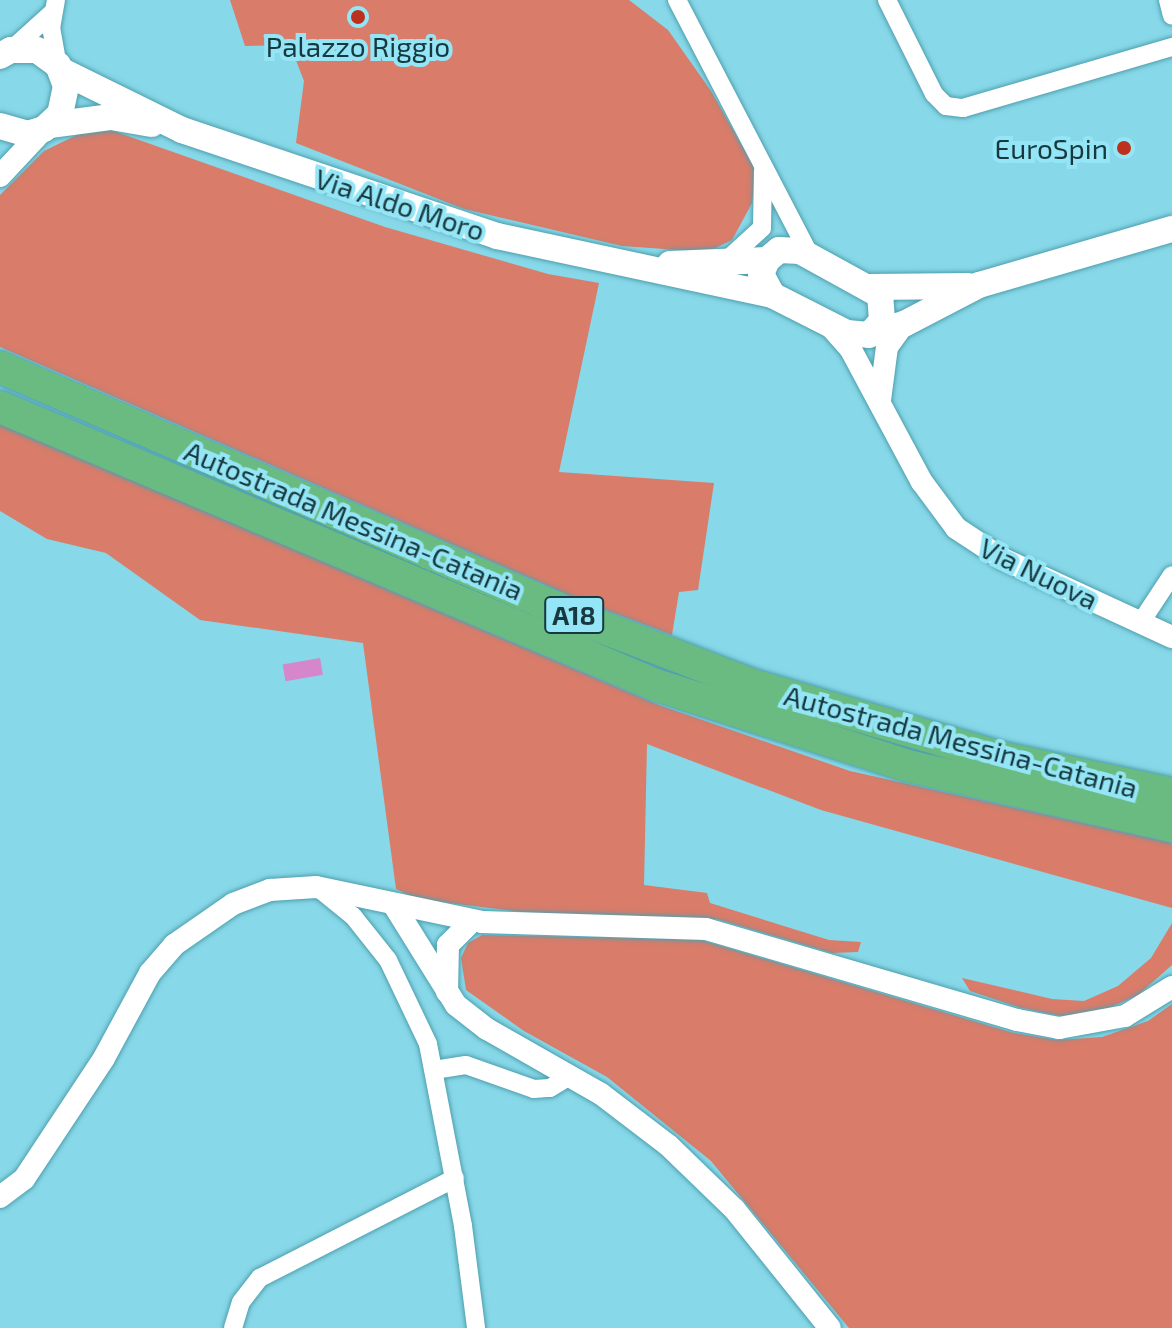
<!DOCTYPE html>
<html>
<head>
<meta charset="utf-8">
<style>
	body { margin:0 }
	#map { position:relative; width:1172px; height:1328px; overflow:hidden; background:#87d8e8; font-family:"Exo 2",sans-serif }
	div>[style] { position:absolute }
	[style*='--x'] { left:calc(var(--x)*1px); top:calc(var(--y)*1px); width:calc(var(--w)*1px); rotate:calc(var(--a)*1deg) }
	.green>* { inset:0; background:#d97c6a }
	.water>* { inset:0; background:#d687cc; transform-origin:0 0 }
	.roads { filter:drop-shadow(0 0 2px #4e9fae) drop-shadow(0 0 2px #4e9fae) }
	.minor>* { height:18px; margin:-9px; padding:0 9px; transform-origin:9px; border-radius:9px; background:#fff }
	.tertiary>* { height:22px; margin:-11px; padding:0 11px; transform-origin:11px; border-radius:11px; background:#fff }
	.secondary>* { height:26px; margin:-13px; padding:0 13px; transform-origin:13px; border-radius:13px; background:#fff }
	.motorway>* { height:32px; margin:-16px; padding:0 16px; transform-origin:16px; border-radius:16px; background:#6abb81 }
	.dots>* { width:22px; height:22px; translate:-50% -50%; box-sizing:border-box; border:4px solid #94e5f5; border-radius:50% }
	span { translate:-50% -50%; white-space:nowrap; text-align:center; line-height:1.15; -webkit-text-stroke:8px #94e5f5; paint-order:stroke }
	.shield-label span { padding:2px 6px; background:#94e5f5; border:2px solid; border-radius:6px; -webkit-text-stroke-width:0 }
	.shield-label { font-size:26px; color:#16383e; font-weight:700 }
	.poi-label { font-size:28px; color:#16383e }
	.right { translate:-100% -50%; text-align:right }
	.street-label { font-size:28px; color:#16383e }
</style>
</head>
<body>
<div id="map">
	<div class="green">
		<i style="clip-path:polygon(230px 0,629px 0,668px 30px,711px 91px,757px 172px,752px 203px,732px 240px,707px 252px,622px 246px,464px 209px,296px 143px,304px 81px,290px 45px,245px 46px)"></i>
		<i style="clip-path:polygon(89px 129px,108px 129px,385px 227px,548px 274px,599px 283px,559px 472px,714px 483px,698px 590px,679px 592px,672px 635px,587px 603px,0 347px,0 195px,44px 151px)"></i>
		<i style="clip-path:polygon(0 424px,659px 705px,850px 771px,1172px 843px,1172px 908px,821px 810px,647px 744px,644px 885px,707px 893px,710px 903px,829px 940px,861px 942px,858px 952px,832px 953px,716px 919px,547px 915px,417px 899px,396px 889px,363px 643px,200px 620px,106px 553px,47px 539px,0 511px)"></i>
		<i style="clip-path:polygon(1172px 923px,1172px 965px,1138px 995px,1102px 1011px,1061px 1016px,1021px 1008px,970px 991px,962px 978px,1052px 999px,1084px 1001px,1118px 986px,1151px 958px)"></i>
		<i style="clip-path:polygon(482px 935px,698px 939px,1014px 1033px,1057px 1040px,1102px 1037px,1148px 1021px,1172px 1004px,1172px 1328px,849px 1328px,711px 1161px,607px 1077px,524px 1031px,466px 990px,461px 958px,468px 943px)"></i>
	</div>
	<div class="water">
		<i style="left:320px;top:658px;width:17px;height:38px;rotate:80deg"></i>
	</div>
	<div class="roads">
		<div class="minor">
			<i style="--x:56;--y:0;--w:27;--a:100"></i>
			<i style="--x:51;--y:27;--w:39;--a:80"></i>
			<i style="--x:677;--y:0;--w:292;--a:62.5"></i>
			<i style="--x:887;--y:0;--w:105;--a:63.4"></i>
			<i style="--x:934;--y:94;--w:17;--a:45"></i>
			<i style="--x:946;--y:106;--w:17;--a:7"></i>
			<i style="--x:963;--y:108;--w:218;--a:-16.3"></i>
			<i style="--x:1168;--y:0;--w:16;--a:76"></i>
			<i style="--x:11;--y:50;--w:57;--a:-42.1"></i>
			<i style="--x:728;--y:259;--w:46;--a:-42.4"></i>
			<i style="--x:762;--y:228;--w:58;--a:-89"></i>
			<i style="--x:1141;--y:622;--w:56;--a:-56.6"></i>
			<i style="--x:322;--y:891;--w:40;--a:39"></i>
			<i style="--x:353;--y:916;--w:56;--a:51.5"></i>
			<i style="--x:388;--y:960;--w:93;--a:64.5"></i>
			<i style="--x:428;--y:1044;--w:185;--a:79.1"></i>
			<i style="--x:463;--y:1226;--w:103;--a:82.7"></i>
			<i style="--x:434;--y:1070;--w:32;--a:-9"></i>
			<i style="--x:466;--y:1065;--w:72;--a:19.4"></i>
			<i style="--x:534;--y:1089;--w:16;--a:-4"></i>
			<i style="--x:550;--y:1088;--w:23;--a:-31"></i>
			<i style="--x:233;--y:1328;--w:27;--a:-73"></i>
			<i style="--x:241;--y:1302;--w:31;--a:-52"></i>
			<i style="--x:260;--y:1278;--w:219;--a:-27.1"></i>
		</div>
		<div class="tertiary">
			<i style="--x:0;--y:176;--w:64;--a:-46.9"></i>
			<i style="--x:830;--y:326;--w:30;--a:48"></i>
			<i style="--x:850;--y:348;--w:152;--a:61.8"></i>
			<i style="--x:922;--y:482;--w:57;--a:53.5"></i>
			<i style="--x:956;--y:528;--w:56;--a:33.4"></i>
			<i style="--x:1003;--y:559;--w:186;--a:24.8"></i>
			<i style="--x:880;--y:400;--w:53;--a:-82.5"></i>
			<i style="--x:887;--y:347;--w:29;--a:-54"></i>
			<i style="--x:395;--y:907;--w:115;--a:58.1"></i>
			<i style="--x:456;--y:1005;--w:39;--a:38"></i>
			<i style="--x:487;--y:1029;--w:131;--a:29.7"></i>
			<i style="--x:601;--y:1094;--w:84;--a:37.3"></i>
			<i style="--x:668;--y:1145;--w:93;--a:44.1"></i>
			<i style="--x:735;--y:1210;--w:151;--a:51.2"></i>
			<i style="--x:447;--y:992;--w:47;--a:-88.8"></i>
			<i style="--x:448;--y:945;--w:34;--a:-45"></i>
			<i style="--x:0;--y:1197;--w:30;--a:-37"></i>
			<i style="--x:24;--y:1179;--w:145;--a:-56.5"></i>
			<i style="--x:104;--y:1058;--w:97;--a:-61.6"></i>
			<i style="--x:150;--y:973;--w:37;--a:-49"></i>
			<i style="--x:174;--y:945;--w:72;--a:-34.8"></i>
			<i style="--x:233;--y:904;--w:40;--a:-21"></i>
			<i style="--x:270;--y:890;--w:46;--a:-3.7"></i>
			<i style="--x:316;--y:887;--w:170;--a:11.9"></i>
			<i style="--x:482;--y:922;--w:224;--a:1.8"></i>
			<i style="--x:706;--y:929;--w:324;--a:16.3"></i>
			<i style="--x:1017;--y:1020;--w:43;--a:10.8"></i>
			<i style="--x:1059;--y:1028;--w:67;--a:-10.3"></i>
			<i style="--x:1125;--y:1016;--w:55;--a:-31.7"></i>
		</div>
		<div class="secondary">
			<i style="--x:0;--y:56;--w:13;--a:-29"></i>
			<i style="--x:11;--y:50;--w:26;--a:0"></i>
			<i style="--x:37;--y:50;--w:26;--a:36"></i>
			<i style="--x:58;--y:65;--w:22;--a:69"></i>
			<i style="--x:66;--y:86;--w:29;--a:102"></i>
			<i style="--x:60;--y:114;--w:22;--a:137"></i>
			<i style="--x:44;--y:129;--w:17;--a:163"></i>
			<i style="--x:28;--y:134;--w:29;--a:-164"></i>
			<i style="--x:62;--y:71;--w:134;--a:26.2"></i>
			<i style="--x:182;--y:130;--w:332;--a:18.6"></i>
			<i style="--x:497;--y:236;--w:281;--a:12.1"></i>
			<i style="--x:772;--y:295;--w:84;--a:26.9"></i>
			<i style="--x:847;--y:333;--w:22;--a:5"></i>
			<i style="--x:869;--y:335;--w:19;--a:-47"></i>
			<i style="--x:882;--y:321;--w:26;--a:-94"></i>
			<i style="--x:880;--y:295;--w:91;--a:-151.2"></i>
			<i style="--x:800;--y:251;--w:21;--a:-177"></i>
			<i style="--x:779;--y:250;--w:16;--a:140"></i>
			<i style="--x:767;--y:260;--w:15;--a:113"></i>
			<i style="--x:761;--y:274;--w:24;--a:62"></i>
			<i style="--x:50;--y:125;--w:62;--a:-7.5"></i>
			<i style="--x:111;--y:117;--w:41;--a:9.9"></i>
			<i style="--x:670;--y:264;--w:97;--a:-2.4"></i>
			<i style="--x:869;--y:287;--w:99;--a:-0.6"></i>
			<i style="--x:877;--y:332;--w:28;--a:-17"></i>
			<i style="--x:904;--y:324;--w:85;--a:-27.5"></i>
			<i style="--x:979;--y:285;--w:201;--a:-16.2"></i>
		</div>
		<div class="motorway">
			<i style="--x:0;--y:367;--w:639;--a:23.43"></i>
			<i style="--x:586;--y:621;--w:179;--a:21"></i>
			<i style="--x:753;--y:685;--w:260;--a:16.3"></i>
			<i style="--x:1003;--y:758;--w:173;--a:12"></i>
			<i style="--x:0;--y:407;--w:712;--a:22.97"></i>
			<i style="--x:656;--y:685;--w:265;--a:17.8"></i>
			<i style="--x:908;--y:766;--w:271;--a:12.8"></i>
		</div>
	</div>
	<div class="dots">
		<i style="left:358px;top:17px;background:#bd311c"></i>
		<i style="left:1124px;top:148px;background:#bd311c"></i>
	</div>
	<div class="shield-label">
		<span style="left:574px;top:615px">A18</span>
	</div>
	<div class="poi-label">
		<span style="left:358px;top:46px">Palazzo Riggio</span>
		<span class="right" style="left:1108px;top:148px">EuroSpin</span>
	</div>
	<div class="street-label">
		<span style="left:400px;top:204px;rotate:18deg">Via Aldo Moro</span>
		<span style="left:354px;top:520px;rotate:23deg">Autostrada Messina-Catania</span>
		<span style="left:1039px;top:573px;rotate:26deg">Via Nuova</span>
		<span style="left:961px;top:741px;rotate:15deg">Autostrada Messina-Catania</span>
	</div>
</div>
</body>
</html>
